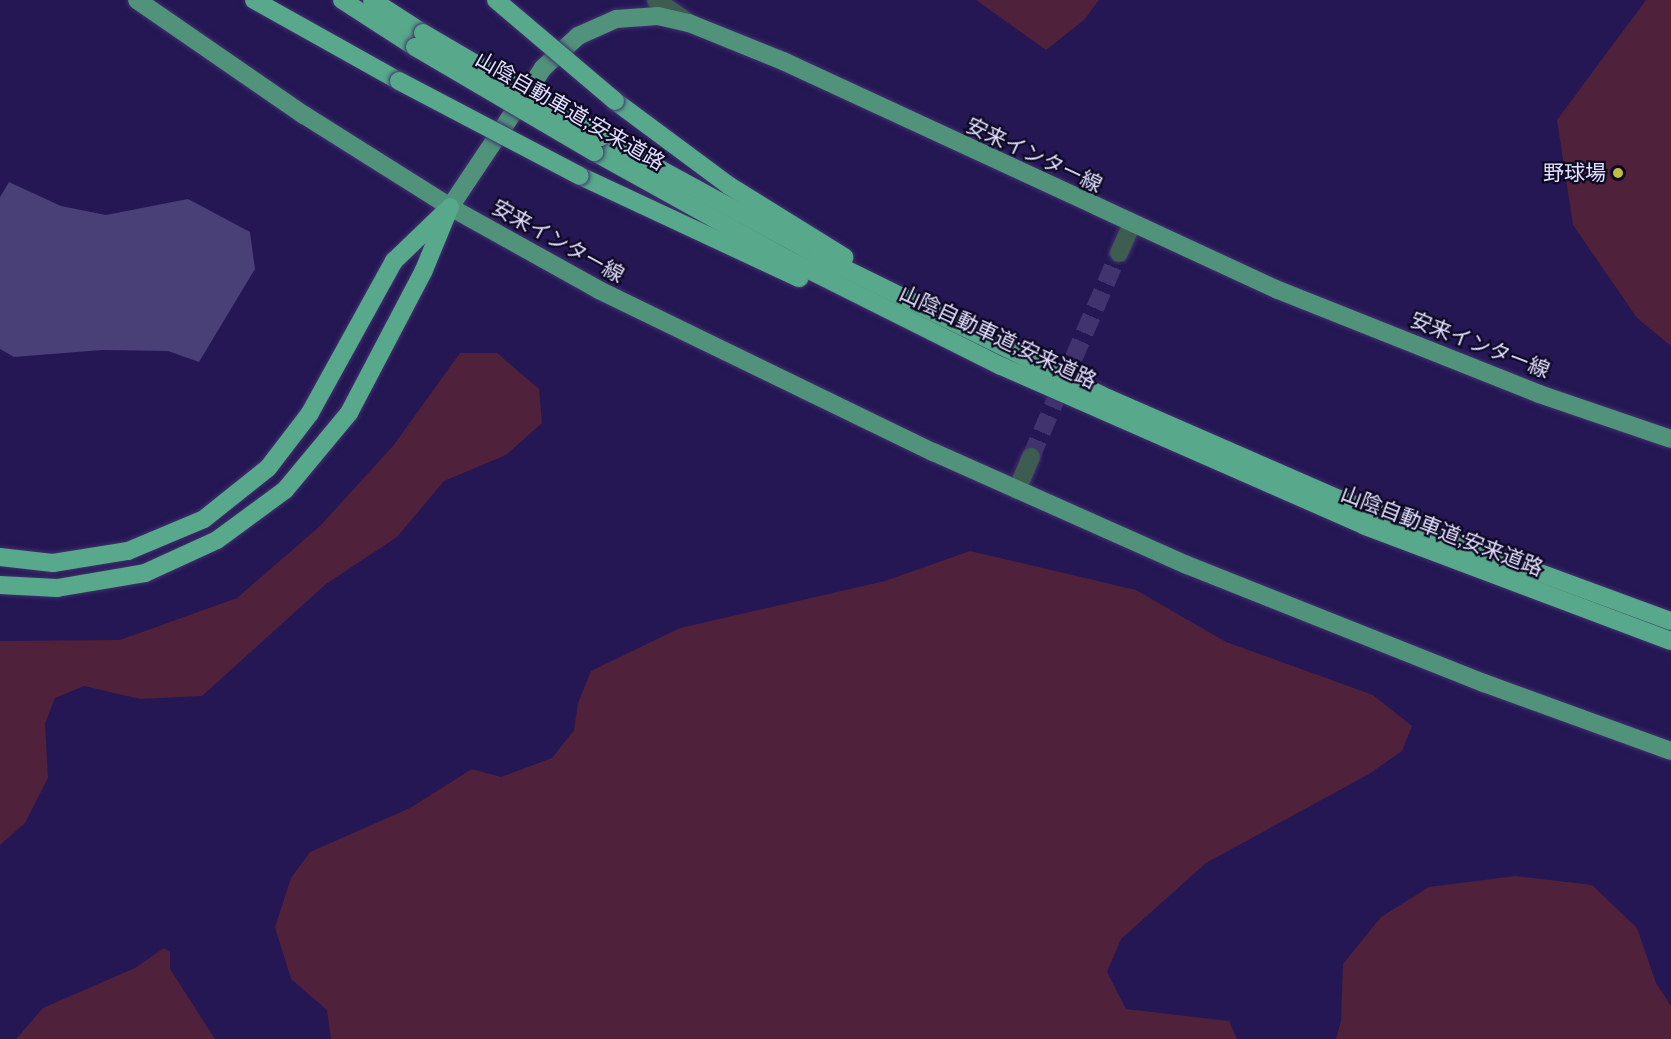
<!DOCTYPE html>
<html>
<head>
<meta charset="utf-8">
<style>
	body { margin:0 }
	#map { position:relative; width:1671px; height:1039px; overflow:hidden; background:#251654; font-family:"PT Sans Narrow","Noto Sans JP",sans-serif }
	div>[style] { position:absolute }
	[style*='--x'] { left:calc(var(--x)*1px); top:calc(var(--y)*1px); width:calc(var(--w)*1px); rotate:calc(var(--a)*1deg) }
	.green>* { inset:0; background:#50213b }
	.water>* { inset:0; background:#484077 }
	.minor-tunnel>* { height:18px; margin-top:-9px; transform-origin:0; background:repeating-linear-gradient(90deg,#41346e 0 18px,transparent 0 27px) }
	.roads { filter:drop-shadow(0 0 2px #3f326c) drop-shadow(0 0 2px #3f326c) }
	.minor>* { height:18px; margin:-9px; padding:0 9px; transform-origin:9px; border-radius:9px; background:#3e5c50 }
	.major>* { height:18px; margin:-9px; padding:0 9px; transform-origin:9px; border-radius:9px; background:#51927b }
	.highway>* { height:18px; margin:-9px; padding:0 9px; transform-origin:9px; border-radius:9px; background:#58a88b }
	.bridges { filter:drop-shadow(0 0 2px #3f326c) drop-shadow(0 0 2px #3f326c) }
	.highway-bridge>* { height:18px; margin:-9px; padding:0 9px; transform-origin:9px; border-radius:9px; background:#58a88b }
	.dots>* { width:16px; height:16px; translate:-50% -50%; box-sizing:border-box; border:3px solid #0e0923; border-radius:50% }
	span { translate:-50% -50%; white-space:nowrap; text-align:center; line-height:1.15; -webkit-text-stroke:4.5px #0e0923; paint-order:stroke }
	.street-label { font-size:21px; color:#e1dffe }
	.poi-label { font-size:21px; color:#e1dffe }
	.right { translate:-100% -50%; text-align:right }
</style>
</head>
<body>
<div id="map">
	<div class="green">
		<i style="clip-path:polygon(976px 0,1099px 0,1084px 20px,1046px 50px)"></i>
		<i style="clip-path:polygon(1646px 0,1671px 0,1671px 346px,1637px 318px,1573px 225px,1557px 120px)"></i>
		<i style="clip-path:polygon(460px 353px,497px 353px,539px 389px,542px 423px,506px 455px,444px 481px,397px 537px,326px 584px,202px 696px,140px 699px,84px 686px,55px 698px,45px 723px,48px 778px,25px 823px,0 845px,0 641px,120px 640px,237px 598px,320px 526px,393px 446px)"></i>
		<i style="clip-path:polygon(970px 551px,1136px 590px,1226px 642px,1373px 695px,1412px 726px,1402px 751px,1369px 774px,1206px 863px,1121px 939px,1107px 972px,1126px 1009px,1229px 1021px,1237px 1039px,331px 1039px,327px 1010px,291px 979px,275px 927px,291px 878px,310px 852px,410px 808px,472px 769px,501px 777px,552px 758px,574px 730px,578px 703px,591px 671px,680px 628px,885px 581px)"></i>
		<i style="clip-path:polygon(1515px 876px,1592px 885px,1637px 928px,1656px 983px,1671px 1006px,1671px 1039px,1336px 1039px,1341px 1021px,1343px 964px,1381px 917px,1429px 887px)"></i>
		<i style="clip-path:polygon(164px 948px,170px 952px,170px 969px,215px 1039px,16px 1039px,43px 1008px,135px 968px)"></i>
	</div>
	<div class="water">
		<i style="clip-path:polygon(9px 182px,61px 206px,106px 215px,188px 199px,250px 232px,255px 269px,199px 362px,168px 351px,102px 350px,14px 357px,0 349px,0 197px)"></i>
	</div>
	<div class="minor-tunnel">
		<i style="--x:1031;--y:457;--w:222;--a:-66.7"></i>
	</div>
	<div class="roads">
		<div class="minor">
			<i style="--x:656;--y:0;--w:40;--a:34.9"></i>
			<i style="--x:1119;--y:253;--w:32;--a:-66"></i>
			<i style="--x:1017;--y:490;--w:36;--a:-67"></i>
		</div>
		<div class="major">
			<i style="--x:137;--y:0;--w:203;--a:34.6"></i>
			<i style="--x:304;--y:115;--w:173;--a:32.2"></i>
			<i style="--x:450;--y:207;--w:171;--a:29.1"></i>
			<i style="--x:599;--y:290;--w:371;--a:25.9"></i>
			<i style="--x:933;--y:452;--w:278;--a:24"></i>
			<i style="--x:1187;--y:565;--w:320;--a:21.7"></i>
			<i style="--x:1484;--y:683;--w:199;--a:20"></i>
			<i style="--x:450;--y:207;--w:167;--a:-56.2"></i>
			<i style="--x:543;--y:68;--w:47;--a:-42.4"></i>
			<i style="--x:578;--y:36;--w:42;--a:-24.1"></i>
			<i style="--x:616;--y:19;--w:42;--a:-4.1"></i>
			<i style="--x:658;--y:16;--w:32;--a:13"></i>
			<i style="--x:689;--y:23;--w:101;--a:22"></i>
			<i style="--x:783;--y:61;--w:545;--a:24.83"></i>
			<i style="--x:1278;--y:290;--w:281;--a:21.7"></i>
			<i style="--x:1539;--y:394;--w:139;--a:18.8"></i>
		</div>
		<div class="highway">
			<i style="--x:254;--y:0;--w:166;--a:29.2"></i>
			<i style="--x:342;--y:0;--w:87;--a:32.8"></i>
			<i style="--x:372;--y:0;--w:61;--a:32.9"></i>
			<i style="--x:615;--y:101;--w:141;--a:36.6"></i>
			<i style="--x:728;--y:185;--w:137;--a:31.8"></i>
			<i style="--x:601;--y:137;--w:246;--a:28.6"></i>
			<i style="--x:817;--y:255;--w:317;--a:26.2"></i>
			<i style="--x:1101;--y:395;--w:260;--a:23.6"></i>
			<i style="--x:1339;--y:499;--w:354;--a:20.2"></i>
			<i style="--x:594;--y:152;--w:221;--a:29"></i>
			<i style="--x:787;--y:259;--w:239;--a:26.6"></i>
			<i style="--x:1001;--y:366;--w:398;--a:23.7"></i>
			<i style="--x:1365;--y:526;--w:327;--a:20.6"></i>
			<i style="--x:580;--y:176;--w:242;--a:25"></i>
			<i style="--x:0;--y:557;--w:53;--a:6.5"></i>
			<i style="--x:53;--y:563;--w:76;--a:-9.1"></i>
			<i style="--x:128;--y:551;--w:82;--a:-22.8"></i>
			<i style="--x:204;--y:519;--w:82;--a:-38.6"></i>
			<i style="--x:268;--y:468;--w:69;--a:-52.6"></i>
			<i style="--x:310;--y:413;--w:174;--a:-61.1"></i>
			<i style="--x:394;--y:261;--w:71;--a:-43.9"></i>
			<i style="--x:0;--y:585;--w:57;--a:3"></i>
			<i style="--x:57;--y:588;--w:89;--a:-9.7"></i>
			<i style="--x:145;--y:573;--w:79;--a:-24.6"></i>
			<i style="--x:217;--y:540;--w:84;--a:-36.3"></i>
			<i style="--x:285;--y:490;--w:100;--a:-50.3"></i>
			<i style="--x:349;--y:413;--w:161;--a:-62.3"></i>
			<i style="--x:424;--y:270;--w:68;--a:-67.6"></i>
		</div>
	</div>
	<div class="bridges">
		<div class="highway-bridge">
			<i style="--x:496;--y:0;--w:156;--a:40.3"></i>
			<i style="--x:423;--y:33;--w:206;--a:30.3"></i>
			<i style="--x:415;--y:47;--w:208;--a:30.4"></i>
			<i style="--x:399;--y:81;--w:204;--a:27.7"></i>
		</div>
	</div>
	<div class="dots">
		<i style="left:1618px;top:173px;background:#c0be40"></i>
	</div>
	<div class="street-label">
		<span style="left:570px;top:111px;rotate:30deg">山陰自動車道;安来道路</span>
		<span style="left:1034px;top:155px;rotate:25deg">安来インター線</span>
		<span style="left:558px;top:241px;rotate:29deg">安来インター線</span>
		<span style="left:998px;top:337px;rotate:25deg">山陰自動車道;安来道路</span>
		<span style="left:1480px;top:345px;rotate:21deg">安来インター線</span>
		<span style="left:1442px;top:531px;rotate:21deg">山陰自動車道;安来道路</span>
	</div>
	<div class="poi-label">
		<span class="right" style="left:1606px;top:173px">野球場</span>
	</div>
</div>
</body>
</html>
